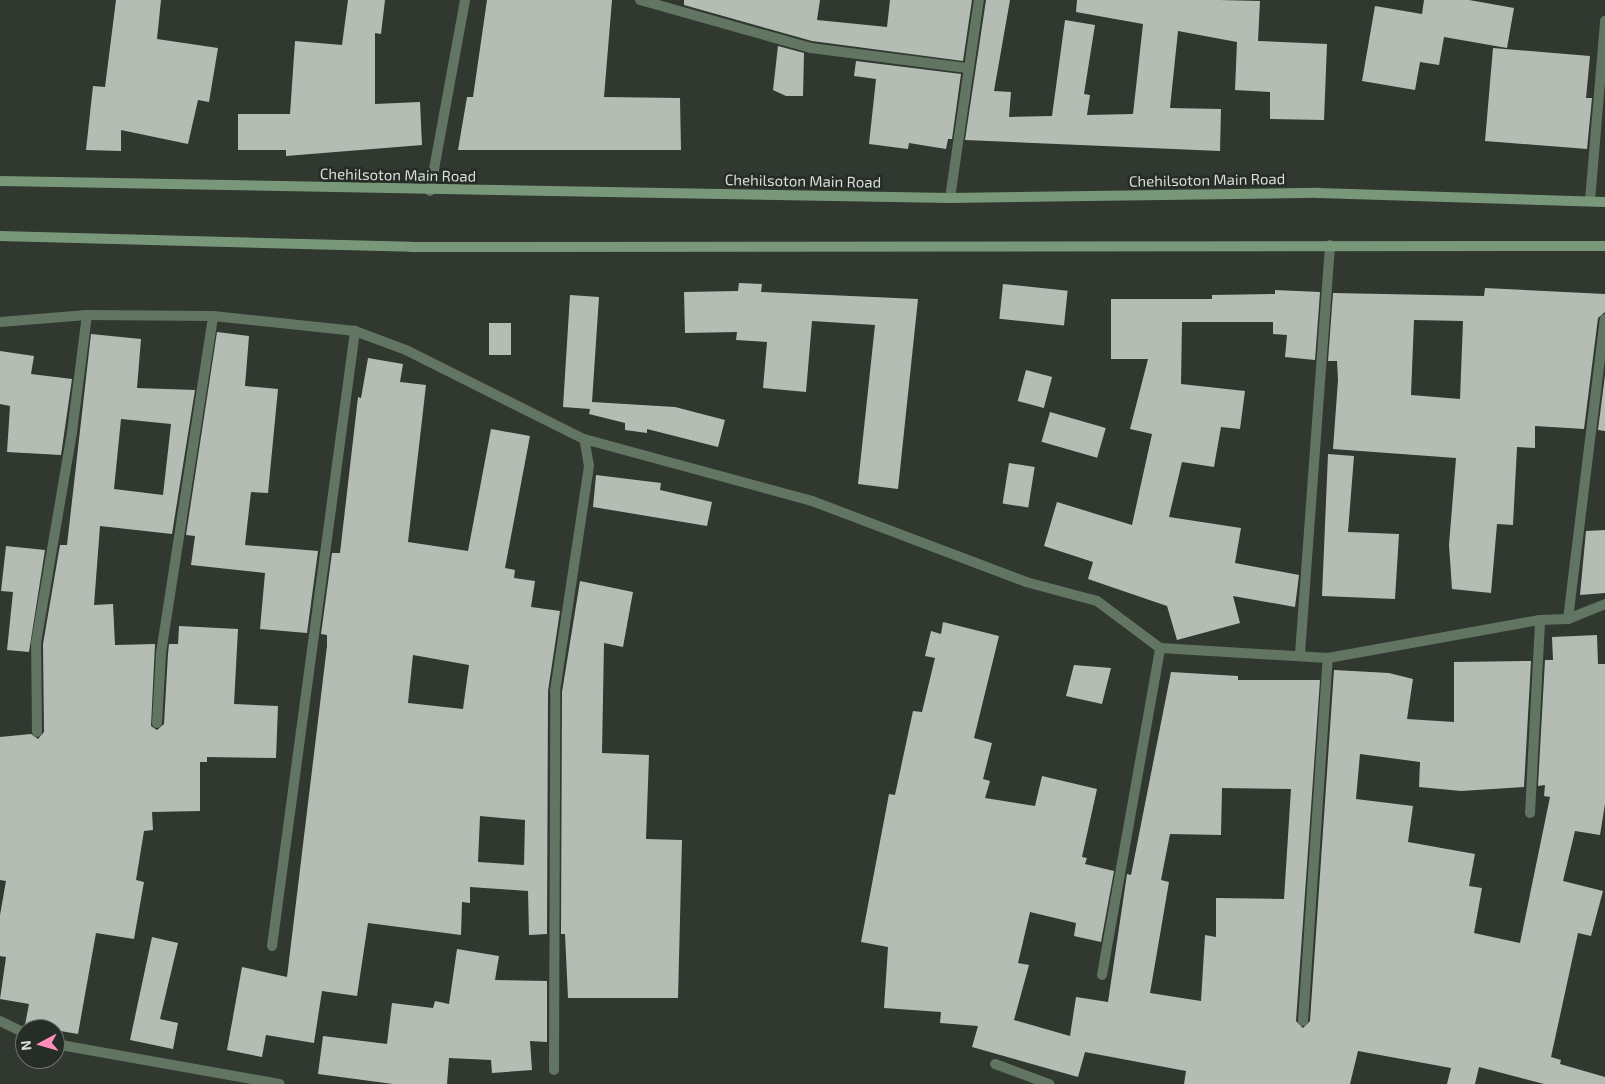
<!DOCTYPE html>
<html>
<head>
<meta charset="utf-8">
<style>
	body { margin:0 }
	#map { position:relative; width:1605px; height:1084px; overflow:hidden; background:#303830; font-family:"Exo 2",sans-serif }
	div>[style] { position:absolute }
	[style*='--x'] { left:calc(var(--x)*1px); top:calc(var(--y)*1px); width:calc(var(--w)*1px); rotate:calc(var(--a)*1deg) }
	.building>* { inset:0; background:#b4bdb4; transform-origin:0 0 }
	.service>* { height:10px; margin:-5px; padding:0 5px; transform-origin:5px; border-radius:5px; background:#617562 }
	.minor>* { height:10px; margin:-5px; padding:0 5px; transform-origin:5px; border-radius:5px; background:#617562 }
	.secondary>* { height:10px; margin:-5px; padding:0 5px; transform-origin:5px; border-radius:5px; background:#79987a }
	span { translate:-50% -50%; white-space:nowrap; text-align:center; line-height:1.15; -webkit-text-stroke:5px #262d26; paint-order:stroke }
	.street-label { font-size:15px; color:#d9ddd9 }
	.north { position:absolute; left:15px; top:1019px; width:50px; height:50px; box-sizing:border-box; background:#262d26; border:1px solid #6e736e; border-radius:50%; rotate:264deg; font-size:14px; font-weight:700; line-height:20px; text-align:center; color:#d9ddd9 }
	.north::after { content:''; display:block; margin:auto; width:18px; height:22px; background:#ff8ebb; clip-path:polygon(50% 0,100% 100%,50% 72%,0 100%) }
</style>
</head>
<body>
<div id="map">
	<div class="building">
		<i style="clip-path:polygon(116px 0,161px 0,157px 39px,218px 48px,209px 102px,198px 100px,188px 144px,121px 130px,121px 151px,86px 150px,93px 86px,105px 87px)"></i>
		<i style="clip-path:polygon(348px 0,385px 0,381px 34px,375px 33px,375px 104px,420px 102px,422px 145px,286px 156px,286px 150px,238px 150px,238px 114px,290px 114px,295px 41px,342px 45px)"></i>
		<i style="clip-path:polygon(487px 0,612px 0,604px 97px,680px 98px,681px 150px,458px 150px,467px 97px,473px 97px)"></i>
		<i style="clip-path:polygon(684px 0,820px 0,817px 20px,887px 27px,890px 0,972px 0,963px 61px,812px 41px,684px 5px)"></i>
		<i style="clip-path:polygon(986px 0,1010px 0,994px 91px,1011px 92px,1009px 117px,1052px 116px,1065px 20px,1095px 25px,1084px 94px,1090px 95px,1087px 115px,1133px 114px,1143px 24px,1076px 12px,1077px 0,1219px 0,1260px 1px,1258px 41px,1327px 44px,1324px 120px,1270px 119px,1270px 92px,1235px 90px,1237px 42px,1178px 31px,1170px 108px,1221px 109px,1220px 151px,965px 140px)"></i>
		<i style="clip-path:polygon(1424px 0,1469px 0,1514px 8px,1507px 48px,1444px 37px,1439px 65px,1420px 62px,1415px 90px,1362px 81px,1375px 6px,1422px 14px)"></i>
		<i style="clip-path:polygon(778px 46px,804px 53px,803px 96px,786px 96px,773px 90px)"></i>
		<i style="clip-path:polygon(1493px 48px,1590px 56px,1586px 98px,1592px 98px,1587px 149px,1485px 141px)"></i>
		<i style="clip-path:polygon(856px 61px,961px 74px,952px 139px,948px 139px,946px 149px,909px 143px,908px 149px,869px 144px,876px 79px,854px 76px)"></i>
		<i style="clip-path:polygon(739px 283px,762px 284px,761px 292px,918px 299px,898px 489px,858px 484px,875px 325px,812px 321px,806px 392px,763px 388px,767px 342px,736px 340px,737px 332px,685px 333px,684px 292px,738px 291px)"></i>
		<i style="left:1003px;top:284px;width:65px;height:35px;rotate:6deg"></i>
		<i style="clip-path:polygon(evenodd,1485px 288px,1605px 294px,1605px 312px,1598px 318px,1584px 429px,1535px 426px,1535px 448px,1517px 447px,1513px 525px,1497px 524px,1491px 593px,1452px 589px,1449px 545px,1456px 458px,1333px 449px,1338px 380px,1337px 361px,1328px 361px,1333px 293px,1484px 296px,1485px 288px,1414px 320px,1463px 321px,1460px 399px,1411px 395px,1414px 320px)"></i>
		<i style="clip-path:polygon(1275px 290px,1320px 292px,1315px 360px,1285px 357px,1287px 335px,1273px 334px,1273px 322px,1182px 322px,1181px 384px,1245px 391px,1240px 429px,1221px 427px,1214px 467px,1182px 462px,1169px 517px,1241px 528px,1235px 563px,1299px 575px,1295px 607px,1233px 596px,1240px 623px,1177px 640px,1167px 606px,1088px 579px,1093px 562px,1044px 546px,1057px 502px,1132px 525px,1152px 434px,1130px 429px,1148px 359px,1111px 359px,1111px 299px,1212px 299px,1212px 295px,1275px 294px)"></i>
		<i style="clip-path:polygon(570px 295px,599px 297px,592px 402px,675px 407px,725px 420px,718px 447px,647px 429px,647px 433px,625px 430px,625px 423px,589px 414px,590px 409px,563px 407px)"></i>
		<i style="left:489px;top:323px;width:22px;height:32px"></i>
		<i style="clip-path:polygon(217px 332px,249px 336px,245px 386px,278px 389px,268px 493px,251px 492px,245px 545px,318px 551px,307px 633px,260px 629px,265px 573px,191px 565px,195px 536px,186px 535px)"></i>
		<i style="clip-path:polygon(evenodd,91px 334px,141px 339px,137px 388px,195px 390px,172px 534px,100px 526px,94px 605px,113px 604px,115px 645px,155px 644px,151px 726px,157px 730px,164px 724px,168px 654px,169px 644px,178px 644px,179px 626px,238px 629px,234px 704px,278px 706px,276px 758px,207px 757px,207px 762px,200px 762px,200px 811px,152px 812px,153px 830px,144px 831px,136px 880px,144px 882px,134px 939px,96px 933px,78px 1034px,25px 1025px,29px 1004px,0 999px,6px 957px,0 956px,0 915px,6px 881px,0 880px,0 737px,31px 734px,38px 739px,44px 732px,43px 644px,60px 545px,67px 545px,91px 334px,121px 419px,171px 424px,163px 495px,114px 489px,121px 419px)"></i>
		<i style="clip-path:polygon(0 351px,34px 356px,31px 374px,72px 379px,61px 455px,7px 452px,10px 406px,0 404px)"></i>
		<i style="clip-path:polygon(evenodd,368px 358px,403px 364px,400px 382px,426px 385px,408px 542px,468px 551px,491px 429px,530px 436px,505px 568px,515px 570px,514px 578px,535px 581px,531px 607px,560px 611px,548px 691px,547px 934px,529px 935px,528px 891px,470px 887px,470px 903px,462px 902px,461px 935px,368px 923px,357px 996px,322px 991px,314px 1043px,266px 1035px,262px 1057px,227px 1050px,242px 967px,287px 977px,327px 646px,327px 635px,321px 634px,332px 553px,340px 553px,358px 397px,361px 398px,368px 358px,413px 655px,469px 665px,463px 709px,408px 703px,413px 655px,368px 358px,480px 816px,525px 820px,524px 865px,478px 862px,480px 816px)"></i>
		<i style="left:1026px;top:370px;width:27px;height:32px;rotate:15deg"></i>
		<i style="clip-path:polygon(1605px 375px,1605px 431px,1598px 430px)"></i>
		<i style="left:1050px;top:412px;width:58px;height:31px;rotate:16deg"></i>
		<i style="clip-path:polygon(1328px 454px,1354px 456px,1348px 532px,1399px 534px,1395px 599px,1322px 596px)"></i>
		<i style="left:1009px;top:463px;width:26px;height:41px;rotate:9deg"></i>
		<i style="clip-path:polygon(596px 475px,661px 483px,660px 490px,712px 502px,707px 526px,593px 507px)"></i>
		<i style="clip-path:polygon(1605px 530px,1605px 593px,1580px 595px,1586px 531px)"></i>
		<i style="clip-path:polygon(6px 546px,45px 550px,29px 652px,7px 650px,13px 592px,1px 591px)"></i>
		<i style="clip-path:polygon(580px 581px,633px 592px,623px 647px,604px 643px,602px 753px,649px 755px,646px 839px,682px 840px,678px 998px,568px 998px,565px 934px,561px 934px,562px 692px)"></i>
		<i style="clip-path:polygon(evenodd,943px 622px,999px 636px,974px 738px,992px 743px,983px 779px,990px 781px,985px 798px,1035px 806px,1042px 776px,1097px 789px,1082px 857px,1087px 858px,1085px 864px,1114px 871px,1101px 942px,1074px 936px,1076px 923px,1030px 912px,1018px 963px,1029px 965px,1014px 1020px,1070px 1036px,1076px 997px,1108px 1002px,1127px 874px,1131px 875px,1171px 672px,1238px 676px,1238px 680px,1320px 680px,1296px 1021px,1303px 1028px,1310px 1021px,1334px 670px,1389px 673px,1413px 679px,1407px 719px,1454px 722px,1454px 662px,1531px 661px,1524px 787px,1461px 791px,1419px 787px,1420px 762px,1360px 754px,1356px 799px,1413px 806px,1408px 842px,1475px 854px,1469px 886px,1482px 888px,1474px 933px,1520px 943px,1550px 797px,1544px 796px,1545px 785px,1538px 786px,1545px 660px,1553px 660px,1552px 637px,1597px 635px,1598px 664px,1605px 664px,1605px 804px,1600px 835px,1575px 831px,1563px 881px,1603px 891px,1591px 936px,1578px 933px,1551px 1057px,1561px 1060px,1560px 1064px,1605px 1077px,1605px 1084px,1544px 1084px,1479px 1067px,1475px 1084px,1447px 1084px,1451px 1068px,1358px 1051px,1350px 1084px,1184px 1084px,1186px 1071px,1085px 1052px,1078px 1077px,972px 1047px,978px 1026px,940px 1023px,941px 1012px,884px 1008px,888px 947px,861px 942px,889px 794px,895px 795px,913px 711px,922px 712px,935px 658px,925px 656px,931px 631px,941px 634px,943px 622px,1222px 788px,1291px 789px,1284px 899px,1216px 898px,1216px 937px,1205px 935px,1201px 1001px,1150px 993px,1169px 882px,1161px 880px,1170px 834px,1221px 835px,1222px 788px)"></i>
		<i style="clip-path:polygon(1074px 665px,1111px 668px,1102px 704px,1066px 696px)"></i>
		<i style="clip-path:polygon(152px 937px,178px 943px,160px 1019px,178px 1023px,173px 1049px,130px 1040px)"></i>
		<i style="clip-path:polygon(457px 949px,499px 956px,495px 980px,547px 981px,547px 1042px,530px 1041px,532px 1070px,492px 1073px,491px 1060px,449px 1058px,447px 1084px,393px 1084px,318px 1074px,323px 1036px,387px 1044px,392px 1003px,433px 1008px,435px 1001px,449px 1004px)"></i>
	</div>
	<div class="service">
		<i style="--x:0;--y:1021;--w:28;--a:26"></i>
		<i style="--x:55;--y:1044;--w:228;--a:10.1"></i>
		<i style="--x:995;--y:1064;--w:58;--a:20.3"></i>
	</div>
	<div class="minor">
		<i style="--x:640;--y:0;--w:178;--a:15.7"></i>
		<i style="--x:811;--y:48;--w:157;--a:7.3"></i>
		<i style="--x:430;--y:191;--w:194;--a:-79.6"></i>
		<i style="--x:950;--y:198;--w:200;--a:-81.7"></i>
		<i style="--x:1590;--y:201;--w:181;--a:-85.2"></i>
		<i style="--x:0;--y:322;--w:87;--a:-4.6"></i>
		<i style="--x:87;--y:315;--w:126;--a:0.5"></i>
		<i style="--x:213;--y:316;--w:143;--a:6"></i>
		<i style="--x:355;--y:331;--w:54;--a:20.4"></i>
		<i style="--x:406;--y:350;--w:199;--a:26.6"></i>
		<i style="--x:584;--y:439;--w:236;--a:15.2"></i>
		<i style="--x:812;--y:501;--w:229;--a:20.7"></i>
		<i style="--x:1026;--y:582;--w:73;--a:15"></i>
		<i style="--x:1097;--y:601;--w:79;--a:36.7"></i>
		<i style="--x:1160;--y:648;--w:168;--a:3.4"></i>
		<i style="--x:1328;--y:658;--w:215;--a:-10.2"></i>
		<i style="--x:1540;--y:620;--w:28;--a:-2"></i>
		<i style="--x:1568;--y:619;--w:40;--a:-22"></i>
		<i style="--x:1568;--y:619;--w:302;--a:-83"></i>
		<i style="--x:1300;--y:654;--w:410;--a:-85.8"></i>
		<i style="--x:157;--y:723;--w:70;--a:-86.7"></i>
		<i style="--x:161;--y:653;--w:341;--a:-81.2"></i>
		<i style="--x:37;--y:732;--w:89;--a:-90.6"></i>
		<i style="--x:36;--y:643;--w:214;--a:-80.3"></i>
		<i style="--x:72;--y:432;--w:118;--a:-82.7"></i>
		<i style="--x:1530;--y:813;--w:193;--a:-87"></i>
		<i style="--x:272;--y:946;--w:621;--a:-82.31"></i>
		<i style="--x:1102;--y:975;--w:332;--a:-79.9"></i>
		<i style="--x:1303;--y:1021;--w:364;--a:-86.1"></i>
		<i style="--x:554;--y:1070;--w:379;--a:-89.8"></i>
		<i style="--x:555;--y:691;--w:228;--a:-81.4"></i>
		<i style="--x:589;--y:466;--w:27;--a:-100"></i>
	</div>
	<div class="secondary">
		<i style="--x:0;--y:181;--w:950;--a:1.03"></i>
		<i style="--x:950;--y:198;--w:368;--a:-0.8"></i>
		<i style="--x:1318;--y:193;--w:287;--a:1.8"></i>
		<i style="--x:0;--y:236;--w:411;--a:1.5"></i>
		<i style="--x:411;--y:247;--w:1194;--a:-0.05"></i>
	</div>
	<div class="street-label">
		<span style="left:398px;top:175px;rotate:1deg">Chehilsoton Main Road</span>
		<span style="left:1207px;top:180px;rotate:-1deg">Chehilsoton Main Road</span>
		<span style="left:803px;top:181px;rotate:1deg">Chehilsoton Main Road</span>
	</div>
	<div class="north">N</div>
</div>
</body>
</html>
